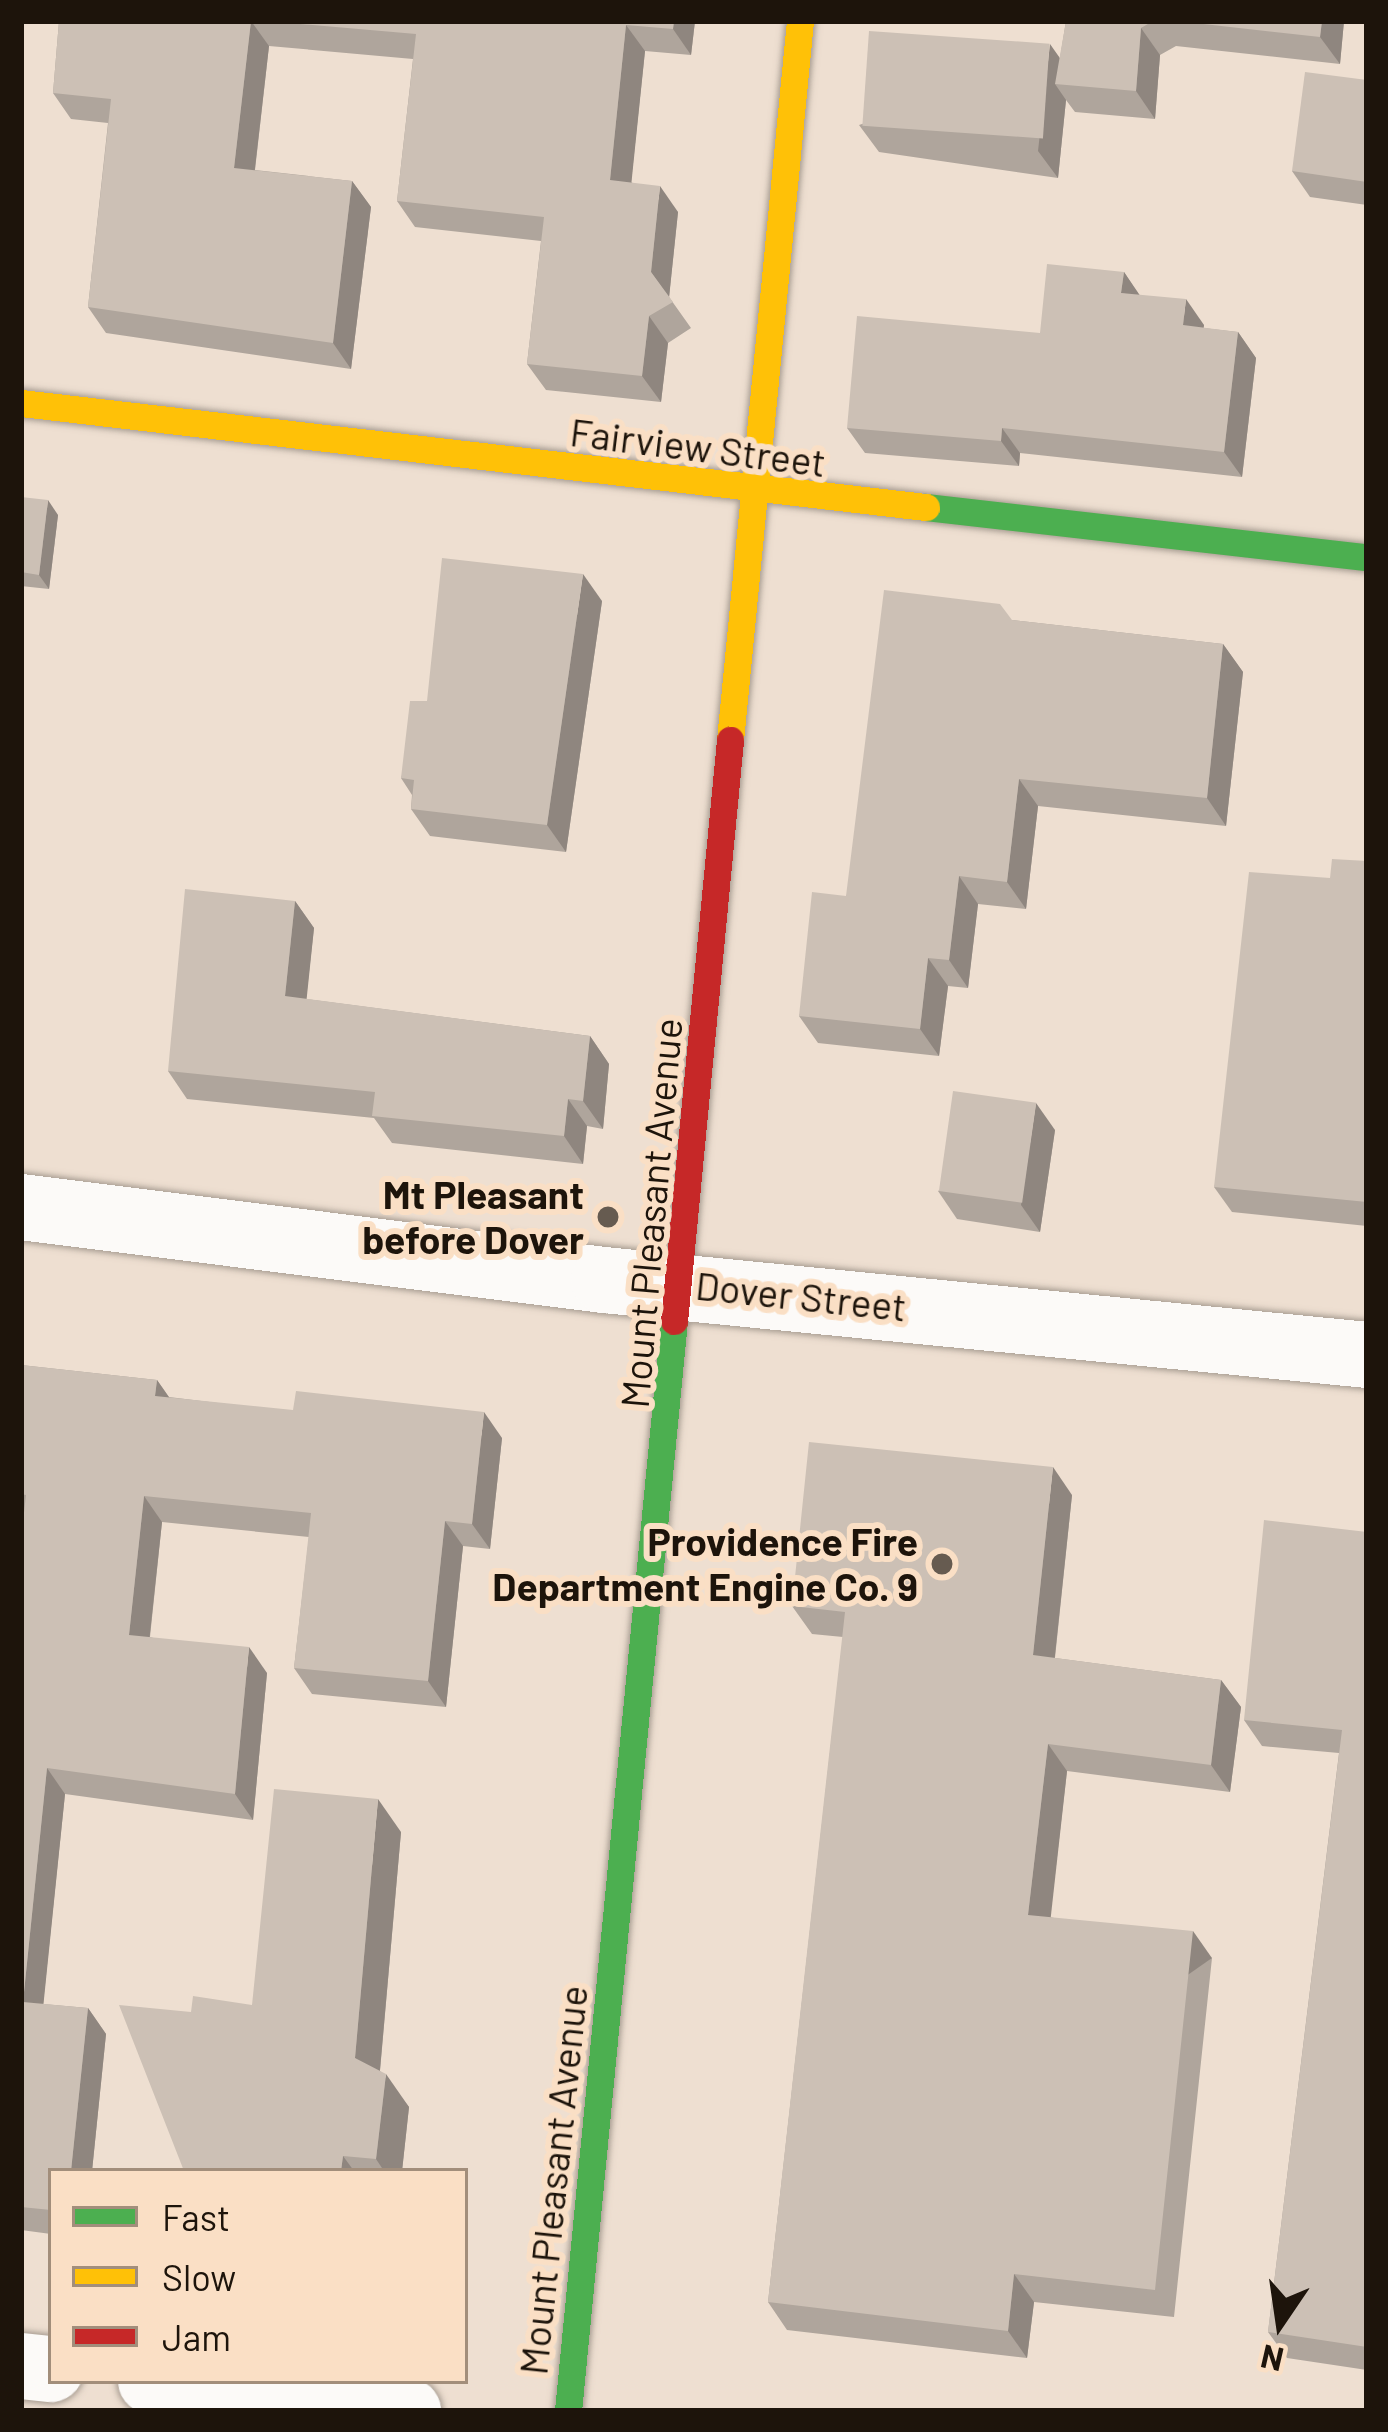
<!DOCTYPE html>
<html>
<head>
<meta charset="utf-8">
<style>
	body { margin:0 }
	#map { position:relative; width:1388px; height:2432px; overflow:hidden; background:#eedfd1; font-family:Barlow,sans-serif }
	div>[style] { position:absolute }
	[style*='--x'] { left:calc(var(--x)*1px); top:calc(var(--y)*1px); width:calc(var(--w)*1px); rotate:calc(var(--a)*1deg) }
	.roads { filter:drop-shadow(0 0 3px #a89d92) drop-shadow(0 0 3px #a89d92) }
	.street>* { height:66px; margin:-33px; padding:0 33px; transform-origin:33px; border-radius:33px; background:#fcfaf8 }
	.fast>* { height:27px; margin:-13.5px; padding:0 13.5px; transform-origin:13.5px; border-radius:13.5px; background:#4caf50 }
	.slow>* { height:27px; margin:-13.5px; padding:0 13.5px; transform-origin:13.5px; border-radius:13.5px; background:#ffc107 }
	.jam>* { height:27px; margin:-13.5px; padding:0 13.5px; transform-origin:13.5px; border-radius:13.5px; background:#c62828 }
	.wall>* { inset:0; background:#afa59c }
	.shaded-wall>* { inset:0; background:#8f867f; transform-origin:0 0 }
	.building>* { inset:0; background:#ccc0b5; transform-origin:0 0 }
	.dots>* { width:33px; height:33px; translate:-50% -50%; box-sizing:border-box; border:6px solid #fadfc5; border-radius:50% }
	span { translate:-50% -50%; white-space:nowrap; text-align:center; line-height:1.15; -webkit-text-stroke:12px #fadfc5; paint-order:stroke }
	.street-label { font-size:39px; color:#1d140b }
	.poi-label { font-size:39px; color:#1d140b; font-weight:700 }
	.right { translate:-100% -50%; text-align:right }
	.frame { position:absolute; inset:0; border:24px solid #1d140b; pointer-events:none }
	.legend { position:absolute; left:48px; top:2168px; width:420px; height:216px; box-sizing:border-box; background:#fadfc5; border:3px solid #a28e7b; margin:0; padding:15px 21px; list-style:none; font-size:36px; color:#1d140b }
	.legend li { display:flex; align-items:center; gap:24px; height:60px }
	.legend b { width:60px; border:3px solid #a28e7b }
	.north { position:absolute; left:1220px; top:2264px; width:120px; height:120px; -webkit-text-stroke:9px #fadfc5; paint-order:stroke; rotate:193deg; font-size:33px; font-weight:700; line-height:48px; text-align:center; color:#1d140b }
	.north::after { content:''; display:block; margin:auto; width:42px; height:54px; background:#1d140b; clip-path:polygon(50% 0,100% 100%,50% 72%,0 100%) }
</style>
</head>
<body>
<div id="map">
	<div class="roads">
		<div class="street">
			<i style="--x:21;--y:1207;--w:588;--a:7.14"></i>
			<i style="--x:604;--y:1280;--w:767;--a:5.61"></i>
			<i style="--x:21;--y:2366;--w:30;--a:6"></i>
			<i style="--x:151;--y:2381;--w:259;--a:6.7"></i>
		</div>
		<div class="fast">
			<i style="--x:926;--y:507;--w:444;--a:6.5"></i>
			<i style="--x:568;--y:2411;--w:1095;--a:-84.45"></i>
		</div>
		<div class="slow">
			<i style="--x:21;--y:403;--w:911;--a:6.56"></i>
			<i style="--x:730;--y:740;--w:722;--a:-84.44"></i>
		</div>
		<div class="jam">
			<i style="--x:674;--y:1321;--w:584;--a:-84.49"></i>
		</div>
	</div>
	<div class="wall">
		<i style="clip-path:polygon(59px 21px,695px 21px,691px 55px,645px 51px,631px 182px,678px 212px,669px 297px,691px 328px,668px 343px,661px 402px,546px 390px,527px 364px,541px 241px,415px 227px,397px 201px,413px 59px,269px 46px,255px 170px,352px 181px,371px 207px,351px 369px,106px 333px,88px 307px,108px 123px,71px 119px,53px 93px)"></i>
		<i style="clip-path:polygon(1066px 21px,1344px 21px,1340px 64px,1176px 46px,1160px 55px,1155px 119px,1075px 112px,1066px 100px,1058px 178px,879px 152px,859px 125px,1060px 58px)"></i>
		<i style="clip-path:polygon(1367px 80px,1367px 205px,1310px 197px,1292px 171px)"></i>
		<i style="clip-path:polygon(1124px 272px,1139px 295px,1204px 325px,1203px 328px,1238px 332px,1256px 358px,1242px 477px,1020px 453px,1019px 466px,865px 453px,847px 428px,1040px 333px)"></i>
		<i style="clip-path:polygon(21px 497px,58px 515px,49px 589px,21px 586px)"></i>
		<i style="clip-path:polygon(602px 601px,566px 852px,430px 836px,411px 809px,412px 795px,401px 778px,427px 701px)"></i>
		<i style="clip-path:polygon(1012px 620px,1223px 644px,1243px 672px,1226px 826px,1038px 806px,1026px 909px,978px 904px,968px 988px,948px 986px,939px 1056px,818px 1043px,799px 1016px,846px 896px)"></i>
		<i style="clip-path:polygon(1367px 861px,1367px 1226px,1232px 1212px,1214px 1187px,1330px 878px)"></i>
		<i style="clip-path:polygon(295px 901px,314px 928px,306px 999px,590px 1036px,609px 1064px,603px 1129px,587px 1126px,583px 1164px,392px 1143px,374px 1118px,187px 1099px,168px 1071px)"></i>
		<i style="clip-path:polygon(1055px 1130px,1040px 1232px,957px 1219px,938px 1191px)"></i>
		<i style="clip-path:polygon(21px 1365px,157px 1380px,169px 1397px,502px 1438px,490px 1549px,463px 1546px,446px 1707px,312px 1694px,294px 1668px,309px 1537px,162px 1522px,150px 1637px,267px 1673px,253px 1820px,65px 1794px,43px 2004px,88px 2008px,106px 2034px,92px 2171px,51px 2171px,51px 2234px,21px 2230px,21px 1539px,23px 1518px,21px 1518px)"></i>
		<i style="clip-path:polygon(1072px 1495px,1055px 1658px,1221px 1680px,1241px 1707px,1230px 1792px,1067px 1771px,1050px 1917px,1212px 1958px,1174px 2317px,1034px 2302px,1027px 2358px,787px 2330px,768px 2302px,843px 1637px,812px 1634px,792px 1606px)"></i>
		<i style="clip-path:polygon(1367px 1532px,1367px 2370px,1287px 2358px,1268px 2332px,1339px 1753px,1262px 1746px,1244px 1720px)"></i>
		<i style="clip-path:polygon(401px 1832px,380px 2071px,409px 2107px,402px 2171px,184px 2171px,191px 2012px,252px 2005px)"></i>
	</div>
	<div class="shaded-wall">
		<i style="clip-path:polygon(251px 21px,269px 46px,252px 194px,234px 168px)"></i>
		<i style="clip-path:polygon(674px 21px,695px 21px,691px 55px,673px 29px)"></i>
		<i style="clip-path:polygon(1322px 21px,1344px 21px,1340px 64px,1320px 37px)"></i>
		<i style="clip-path:polygon(626px 25px,645px 51px,629px 206px,610px 180px)"></i>
		<i style="clip-path:polygon(1141px 28px,1160px 55px,1155px 119px,1136px 91px)"></i>
		<i style="clip-path:polygon(1050px 44px,1069px 71px,1055px 84px,1066px 100px,1058px 178px,1038px 151px)"></i>
		<i style="clip-path:polygon(352px 181px,371px 207px,351px 369px,333px 343px)"></i>
		<i style="clip-path:polygon(660px 186px,678px 212px,669px 298px,651px 272px)"></i>
		<i style="clip-path:polygon(1124px 272px,1141px 297px,1121px 293px)"></i>
		<i style="clip-path:polygon(1186px 299px,1204px 325px,1201px 351px,1183px 325px)"></i>
		<i style="clip-path:polygon(649px 316px,668px 343px,661px 402px,642px 376px)"></i>
		<i style="clip-path:polygon(1238px 332px,1256px 358px,1242px 477px,1224px 452px)"></i>
		<i style="clip-path:polygon(1002px 428px,1020px 453px,1019px 466px,1001px 441px)"></i>
		<i style="clip-path:polygon(48px 500px,58px 515px,49px 589px,39px 575px)"></i>
		<i style="clip-path:polygon(583px 574px,602px 601px,566px 852px,547px 825px)"></i>
		<i style="clip-path:polygon(1223px 644px,1243px 672px,1226px 826px,1207px 798px)"></i>
		<i style="clip-path:polygon(1019px 779px,1038px 806px,1026px 909px,1007px 882px)"></i>
		<i style="clip-path:polygon(959px 876px,978px 904px,968px 988px,949px 960px)"></i>
		<i style="clip-path:polygon(295px 901px,314px 928px,304px 1024px,285px 996px)"></i>
		<i style="clip-path:polygon(928px 958px,948px 986px,939px 1056px,920px 1029px)"></i>
		<i style="clip-path:polygon(590px 1036px,609px 1064px,603px 1129px,583px 1101px)"></i>
		<i style="clip-path:polygon(568px 1099px,587px 1126px,583px 1164px,564px 1136px)"></i>
		<i style="clip-path:polygon(1036px 1103px,1055px 1130px,1040px 1232px,1021px 1205px)"></i>
		<i style="clip-path:polygon(157px 1380px,175px 1406px,155px 1396px)"></i>
		<i style="clip-path:polygon(484px 1412px,502px 1438px,490px 1549px,472px 1524px)"></i>
		<i style="clip-path:polygon(1053px 1467px,1072px 1495px,1052px 1683px,1033px 1655px)"></i>
		<i style="clip-path:polygon(144px 1496px,162px 1522px,147px 1661px,129px 1635px)"></i>
		<i style="clip-path:polygon(445px 1521px,463px 1546px,446px 1707px,428px 1681px)"></i>
		<i style="clip-path:polygon(249px 1647px,267px 1673px,253px 1820px,235px 1794px)"></i>
		<i style="clip-path:polygon(1221px 1680px,1241px 1707px,1230px 1792px,1211px 1765px)"></i>
		<i style="clip-path:polygon(1048px 1744px,1067px 1771px,1048px 1942px,1028px 1915px)"></i>
		<i style="clip-path:polygon(47px 1768px,65px 1794px,41px 2028px,23px 2002px)"></i>
		<i style="clip-path:polygon(378px 1799px,401px 1832px,378px 2092px,355px 2058px)"></i>
		<i style="left:1193px;top:1931px;width:33px;height:361px;rotate:55deg"></i>
		<i style="clip-path:polygon(88px 2008px,106px 2034px,92px 2171px,71px 2171px)"></i>
		<i style="clip-path:polygon(386px 2074px,409px 2107px,402px 2171px,384px 2171px,376px 2159px)"></i>
		<i style="clip-path:polygon(343px 2156px,354px 2171px,341px 2171px)"></i>
		<i style="clip-path:polygon(1014px 2274px,1034px 2302px,1027px 2358px,1008px 2331px)"></i>
	</div>
	<div class="building">
		<i style="clip-path:polygon(59px 21px,251px 21px,234px 168px,352px 181px,333px 343px,88px 307px,111px 99px,53px 93px)"></i>
		<i style="clip-path:polygon(265px 21px,674px 21px,673px 29px,626px 25px,610px 180px,660px 186px,651px 272px,673px 302px,649px 316px,642px 376px,527px 364px,544px 217px,397px 201px,416px 34px)"></i>
		<i style="clip-path:polygon(1066px 21px,1153px 21px,1141px 28px,1136px 91px,1055px 84px)"></i>
		<i style="clip-path:polygon(1177px 21px,1322px 21px,1320px 37px)"></i>
		<i style="left:869px;top:31px;width:181px;height:95px;rotate:4deg"></i>
		<i style="clip-path:polygon(1305px 72px,1367px 80px,1367px 182px,1292px 171px)"></i>
		<i style="clip-path:polygon(1047px 264px,1124px 272px,1121px 293px,1186px 299px,1183px 325px,1238px 332px,1224px 452px,1002px 428px,1001px 441px,847px 428px,857px 316px,1040px 333px)"></i>
		<i style="clip-path:polygon(21px 497px,48px 500px,39px 575px,21px 572px)"></i>
		<i style="clip-path:polygon(442px 558px,583px 574px,547px 825px,411px 809px,414px 780px,401px 778px,410px 701px,427px 701px)"></i>
		<i style="clip-path:polygon(884px 590px,1000px 604px,1012px 620px,1223px 644px,1207px 798px,1019px 779px,1007px 882px,959px 876px,949px 960px,928px 958px,920px 1029px,799px 1016px,812px 892px,846px 896px)"></i>
		<i style="clip-path:polygon(1332px 859px,1367px 861px,1367px 1202px,1214px 1187px,1249px 872px,1330px 878px)"></i>
		<i style="clip-path:polygon(185px 889px,295px 901px,285px 996px,590px 1036px,583px 1101px,568px 1099px,564px 1136px,372px 1116px,375px 1092px,168px 1071px)"></i>
		<i style="left:953px;top:1091px;width:84px;height:101px;rotate:8deg"></i>
		<i style="clip-path:polygon(21px 1365px,157px 1380px,155px 1396px,293px 1410px,296px 1391px,484px 1412px,472px 1524px,445px 1521px,428px 1681px,294px 1668px,311px 1513px,144px 1496px,129px 1635px,249px 1647px,235px 1794px,47px 1768px,23px 2002px,88px 2008px,71px 2171px,51px 2171px,51px 2210px,21px 2207px,21px 1539px,26px 1495px,21px 1494px)"></i>
		<i style="clip-path:polygon(809px 1442px,1053px 1467px,1033px 1655px,1221px 1680px,1211px 1765px,1048px 1744px,1028px 1915px,1193px 1931px,1155px 2290px,1014px 2274px,1008px 2331px,768px 2302px,845px 1612px,792px 1606px)"></i>
		<i style="clip-path:polygon(1264px 1520px,1367px 1532px,1367px 2347px,1268px 2332px,1342px 1730px,1244px 1720px)"></i>
		<i style="clip-path:polygon(274px 1789px,378px 1799px,355px 2058px,386px 2074px,376px 2159px,343px 2156px,341px 2171px,184px 2171px,119px 2005px,191px 2012px,193px 1996px,252px 2005px)"></i>
	</div>
	<div class="dots">
		<i style="left:608px;top:1217px;background:#665b50"></i>
		<i style="left:942px;top:1564px;background:#665b50"></i>
	</div>
	<div class="street-label">
		<span style="left:698px;top:447px;rotate:7deg">Fairview Street</span>
		<span style="left:651px;top:1213px;rotate:-85deg">Mount Pleasant Avenue</span>
		<span style="left:801px;top:1296px;rotate:6deg">Dover Street</span>
		<span style="left:553px;top:2180px;rotate:-84deg">Mount Pleasant Avenue</span>
	</div>
	<div class="poi-label">
		<span class="right" style="left:584px;top:1217px">Mt Pleasant<br>before Dover</span>
		<span class="right" style="left:918px;top:1564px">Providence Fire<br>Department Engine Co. 9</span>
	</div>
	<div class="frame"></div>
	<ul class="legend">
	<li><b style="height:15px;background:#4caf50"></b>Fast</li>
	<li><b style="height:15px;background:#ffc107"></b>Slow</li>
	<li><b style="height:15px;background:#c62828"></b>Jam</li>
	</ul>
	<div class="north">N</div>
</div>
</body>
</html>
